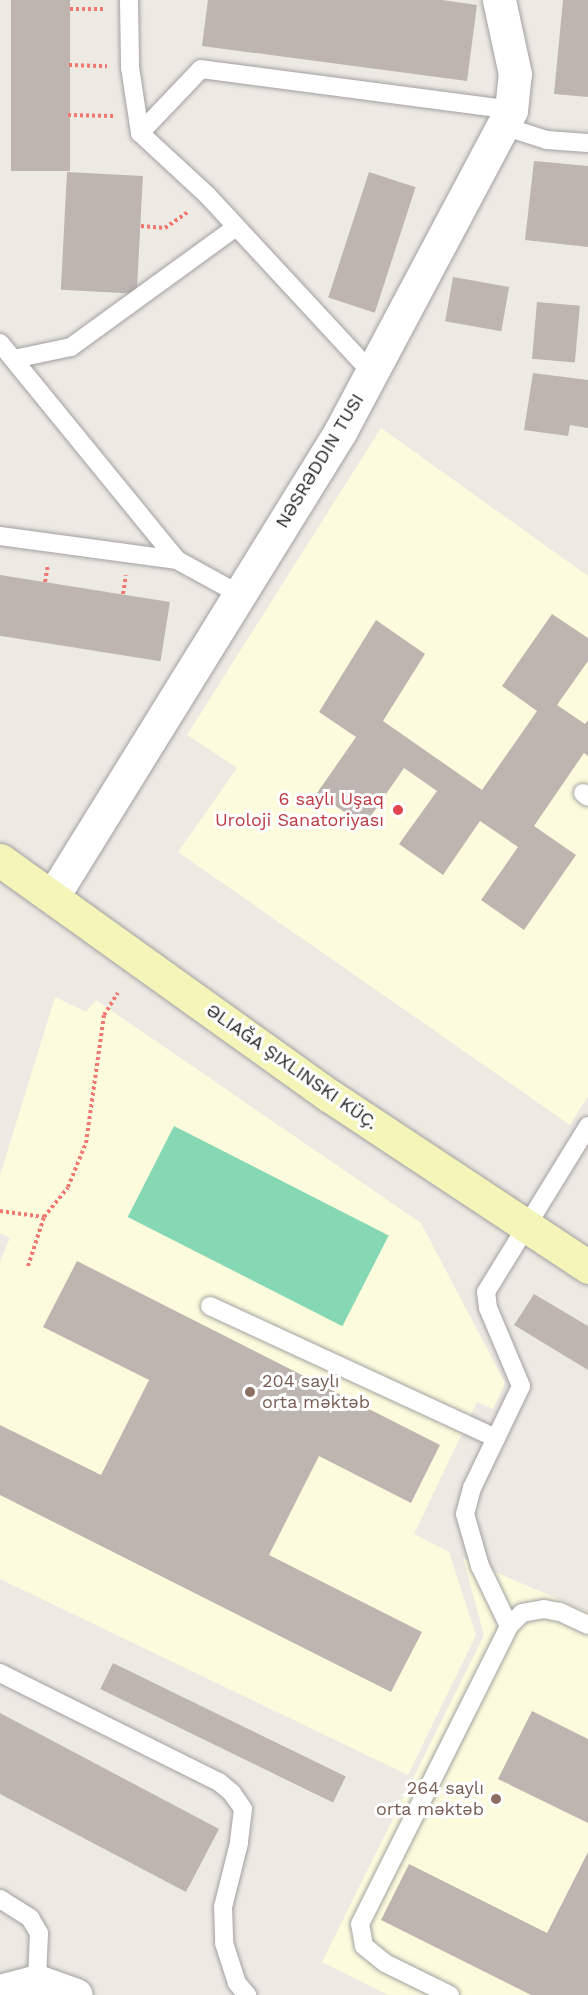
<!DOCTYPE html>
<html>
<head>
<meta charset="utf-8">
<style>
	body { margin:0 }
	#map { position:relative; width:588px; height:1995px; overflow:hidden; background:#ede9e3; font-family:"Work Sans",sans-serif }
	div>[style] { position:absolute }
	[style*='--x'] { left:calc(var(--x)*1px); top:calc(var(--y)*1px); width:calc(var(--w)*1px); rotate:calc(var(--a)*1deg) }
	.education>* { inset:0; background:#fdfbdd }
	.pitch>* { inset:0; background:#86d8b4; transform-origin:0 0 }
	.building>* { inset:0; background:#beb5b0; transform-origin:0 0 }
	.path>* { height:4px; margin-top:-2px; transform-origin:0; background:repeating-linear-gradient(90deg,#f07871 0 3px,transparent 0 6px) }
	.roads { filter:drop-shadow(0 0 2px #a1a1a1) drop-shadow(0 0 2px #a1a1a1) }
	.service>* { height:18px; margin:-9px; padding:0 9px; transform-origin:9px; border-radius:9px; background:#fff }
	.minor>* { height:33px; margin:-16.5px; padding:0 16.5px; transform-origin:16.5px; border-radius:16.5px; background:#fff }
	.secondary>* { height:33px; margin:-16.5px; padding:0 16.5px; transform-origin:16.5px; border-radius:16.5px; background:#f5f5ba }
	.dots>* { width:16px; height:16px; translate:-50% -50%; box-sizing:border-box; border:3px solid #fff; border-radius:50% }
	span { translate:-50% -50%; white-space:nowrap; text-align:center; line-height:1.15; -webkit-text-stroke:6px #fff; paint-order:stroke }
	.street-label { font-size:18px; color:#1d1d1d }
	.health-label { font-size:18px; color:#be3a42 }
	.right { translate:-100% -50%; text-align:right }
	.education-label { font-size:18px; color:#785e54 }
	.left { translate:0 -50%; text-align:left }
</style>
</head>
<body>
<div id="map">
	<div class="education">
		<i style="clip-path:polygon(381px 428px,588px 576px,588px 1096px,570px 1125px,178px 852px,237px 768px,187px 735px)"></i>
		<i style="clip-path:polygon(55px 997px,86px 1012px,96px 1000px,421px 1223px,505px 1383px,493px 1409px,477px 1402px,414px 1534px,449px 1552px,476px 1635px,408px 1775px,0 1579px,0 1261px,10px 1238px,0 1233px,0 1175px)"></i>
		<i style="clip-path:polygon(463px 1558px,588px 1612px,588px 1995px,388px 1995px,322px 1962px,484px 1635px)"></i>
	</div>
	<div class="pitch">
		<i style="left:174px;top:1126px;width:241px;height:102px;rotate:27deg"></i>
	</div>
	<div class="building">
		<i style="left:11px;top:0;width:59px;height:171px"></i>
		<i style="clip-path:polygon(208px 0,442px 0,477px 5px,467px 81px,202px 46px)"></i>
		<i style="clip-path:polygon(563px 0,588px 0,588px 97px,554px 94px)"></i>
		<i style="clip-path:polygon(534px 161px,588px 166px,588px 247px,525px 240px)"></i>
		<i style="left:67px;top:172px;width:76px;height:118px;rotate:3deg"></i>
		<i style="left:369px;top:172px;width:49px;height:132px;rotate:18deg"></i>
		<i style="left:453px;top:277px;width:57px;height:45px;rotate:10deg"></i>
		<i style="left:537px;top:302px;width:43px;height:57px;rotate:5deg"></i>
		<i style="clip-path:polygon(533px 373px,588px 380px,588px 428px,570px 425px,568px 436px,524px 430px)"></i>
		<i style="left:0;top:575px;width:172px;height:60px;rotate:9deg"></i>
		<i style="clip-path:polygon(552px 614px,588px 638px,588px 661px,557px 705px,585px 724px,588px 720px,588px 756px,584px 753px,534px 826px,576px 855px,524px 930px,481px 900px,518px 847px,480px 821px,443px 875px,399px 844px,437px 791px,404px 768px,364px 826px,317px 793px,356px 737px,319px 712px,376px 620px,425px 654px,383px 721px,482px 790px,537px 711px,502px 686px)"></i>
		<i style="clip-path:polygon(77px 1261px,440px 1445px,411px 1503px,319px 1456px,269px 1555px,422px 1632px,391px 1692px,0 1495px,0 1425px,101px 1475px,149px 1380px,43px 1327px)"></i>
		<i style="clip-path:polygon(534px 1294px,588px 1326px,588px 1370px,514px 1325px)"></i>
		<i style="left:113px;top:1663px;width:259px;height:29px;rotate:26deg"></i>
		<i style="clip-path:polygon(532px 1711px,588px 1739px,588px 1823px,498px 1779px)"></i>
		<i style="clip-path:polygon(0 1713px,219px 1829px,186px 1892px,0 1794px)"></i>
		<i style="clip-path:polygon(588px 1852px,588px 1995px,531px 1995px,381px 1920px,409px 1864px,547px 1933px)"></i>
	</div>
	<div class="path">
		<i style="--x:70;--y:9;--w:35;--a:0"></i>
		<i style="--x:69;--y:65;--w:38;--a:2"></i>
		<i style="--x:68;--y:115;--w:47;--a:1.2"></i>
		<i style="--x:141;--y:226;--w:24;--a:5"></i>
		<i style="--x:165;--y:228;--w:29;--a:-35"></i>
		<i style="--x:45;--y:582;--w:17;--a:-80"></i>
		<i style="--x:123;--y:594;--w:19;--a:-81"></i>
		<i style="--x:0;--y:1211;--w:44;--a:7.8"></i>
		<i style="--x:28;--y:1266;--w:52;--a:-71.9"></i>
		<i style="--x:44;--y:1217;--w:38;--a:-51"></i>
		<i style="--x:68;--y:1187;--w:48;--a:-67.8"></i>
		<i style="--x:86;--y:1143;--w:129;--a:-82"></i>
		<i style="--x:104;--y:1015;--w:26;--a:-58"></i>
	</div>
	<div class="roads">
		<div class="service">
			<i style="--x:129;--y:0;--w:67;--a:89.1"></i>
			<i style="--x:130;--y:67;--w:67;--a:81.4"></i>
			<i style="--x:140;--y:133;--w:93;--a:42.8"></i>
			<i style="--x:208;--y:196;--w:240;--a:47.2"></i>
			<i style="--x:503;--y:126;--w:46;--a:17.7"></i>
			<i style="--x:547;--y:140;--w:41;--a:4.2"></i>
			<i style="--x:140;--y:133;--w:88;--a:-46.4"></i>
			<i style="--x:201;--y:69;--w:313;--a:7.5"></i>
			<i style="--x:0;--y:343;--w:280;--a:50.8"></i>
			<i style="--x:177;--y:560;--w:71;--a:28.7"></i>
			<i style="--x:14;--y:359;--w:58;--a:-11.9"></i>
			<i style="--x:71;--y:347;--w:204;--a:-36"></i>
			<i style="--x:0;--y:536;--w:179;--a:7.7"></i>
			<i style="--x:583;--y:793;--w:6;--a:39"></i>
			<i style="--x:210;--y:1306;--w:315;--a:24.8"></i>
			<i style="--x:509;--y:1626;--w:67;--a:-115.8"></i>
			<i style="--x:480;--y:1566;--w:54;--a:-106.1"></i>
			<i style="--x:465;--y:1514;--w:27;--a:-75"></i>
			<i style="--x:472;--y:1488;--w:113;--a:-64.3"></i>
			<i style="--x:521;--y:1386;--w:85;--a:-112.9"></i>
			<i style="--x:488;--y:1308;--w:16;--a:-97"></i>
			<i style="--x:486;--y:1292;--w:195;--a:-58.4"></i>
			<i style="--x:0;--y:1673;--w:245;--a:26.5"></i>
			<i style="--x:219;--y:1782;--w:17;--a:40"></i>
			<i style="--x:232;--y:1793;--w:19;--a:55"></i>
			<i style="--x:243;--y:1809;--w:34;--a:97"></i>
			<i style="--x:239;--y:1843;--w:66;--a:104"></i>
			<i style="--x:223;--y:1907;--w:36;--a:88"></i>
			<i style="--x:224;--y:1943;--w:42;--a:72"></i>
			<i style="--x:237;--y:1983;--w:16;--a:50"></i>
			<i style="--x:0;--y:1899;--w:36;--a:32"></i>
			<i style="--x:30;--y:1918;--w:17;--a:59"></i>
			<i style="--x:39;--y:1933;--w:48;--a:92.4"></i>
			<i style="--x:450;--y:1995;--w:72;--a:-153.8"></i>
			<i style="--x:385;--y:1963;--w:27;--a:-141"></i>
			<i style="--x:364;--y:1946;--w:22;--a:-100"></i>
			<i style="--x:360;--y:1924;--w:333;--a:-63.4"></i>
			<i style="--x:509;--y:1626;--w:18;--a:-45"></i>
			<i style="--x:522;--y:1613;--w:22;--a:-10"></i>
			<i style="--x:544;--y:1609;--w:16;--a:11"></i>
			<i style="--x:560;--y:1612;--w:31;--a:25"></i>
		</div>
		<div class="minor">
			<i style="--x:53;--y:896;--w:546;--a:-58.26"></i>
			<i style="--x:340;--y:432;--w:347;--a:-62"></i>
			<i style="--x:503;--y:126;--w:18;--a:-63"></i>
			<i style="--x:511;--y:110;--w:36;--a:-84"></i>
			<i style="--x:515;--y:74;--w:76;--a:-102.2"></i>
			<i style="--x:0;--y:1991;--w:38;--a:-15"></i>
			<i style="--x:37;--y:1981;--w:41;--a:19.7"></i>
		</div>
		<div class="secondary">
			<i style="--x:0;--y:860;--w:406;--a:35.6"></i>
			<i style="--x:330;--y:1096;--w:310;--a:33.5"></i>
		</div>
	</div>
	<div class="dots">
		<i style="left:398px;top:810px;background:#e0444e"></i>
		<i style="left:250px;top:1392px;background:#8d6e63"></i>
		<i style="left:496px;top:1799px;background:#8d6e63"></i>
	</div>
	<div class="street-label">
		<span style="left:320px;top:461px;rotate:-59deg">NƏSRƏDDIN TUSI</span>
		<span style="left:292px;top:1067px;rotate:35deg">ƏLIAĞA ŞIXLINSKI KÜÇ.</span>
	</div>
	<div class="health-label">
		<span class="right" style="left:384px;top:810px">6 saylı Uşaq<br>Uroloji Sanatoriyası</span>
	</div>
	<div class="education-label">
		<span class="left" style="left:262px;top:1392px">204 saylı<br>orta məktəb</span>
		<span class="right" style="left:484px;top:1799px">264 saylı<br>orta məktəb</span>
	</div>
</div>
</body>
</html>
